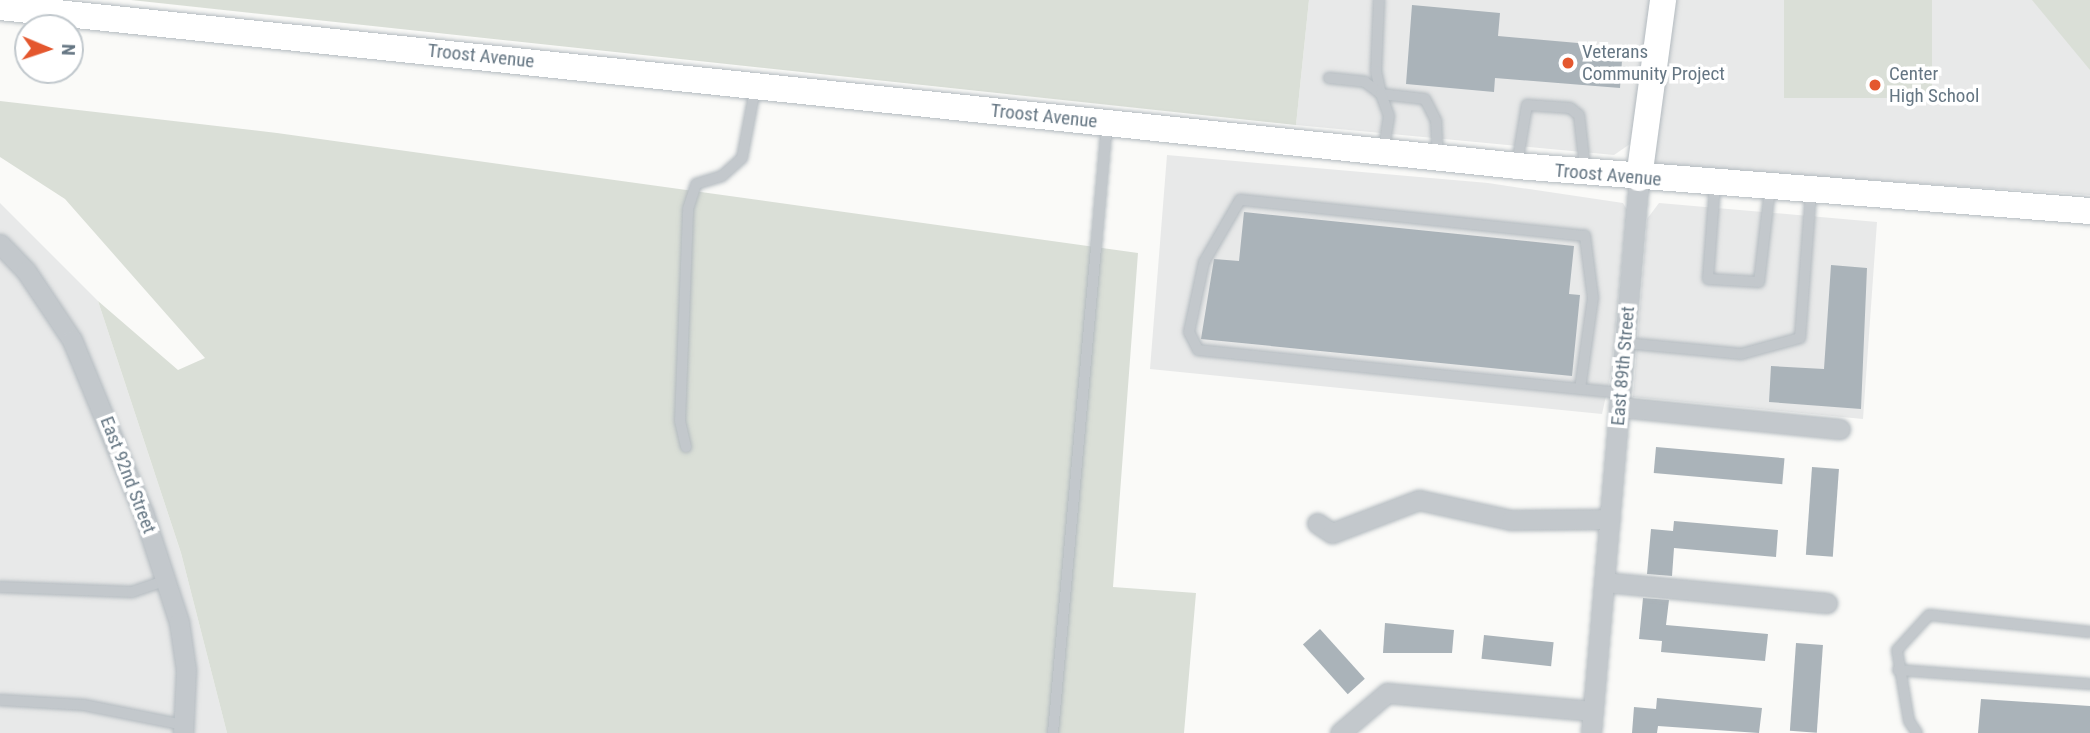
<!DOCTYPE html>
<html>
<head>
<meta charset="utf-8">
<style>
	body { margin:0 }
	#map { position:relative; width:2090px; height:733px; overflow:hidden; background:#fafaf8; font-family:"Roboto Condensed",sans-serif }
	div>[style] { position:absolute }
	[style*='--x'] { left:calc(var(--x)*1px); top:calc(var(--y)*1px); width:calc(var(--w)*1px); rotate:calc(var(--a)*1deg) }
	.built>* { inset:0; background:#e8e9e9 }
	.green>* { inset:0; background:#dadfd7; transform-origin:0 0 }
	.building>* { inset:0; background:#aab3b9; transform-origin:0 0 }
	.roads { filter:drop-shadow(0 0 2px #b3babf) drop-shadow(0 0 2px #b3babf) }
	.lane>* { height:10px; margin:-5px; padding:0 5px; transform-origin:5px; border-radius:5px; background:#c3c8cc }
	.street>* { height:19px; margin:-9.5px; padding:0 9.5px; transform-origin:9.5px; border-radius:9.5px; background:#c3c8cc }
	.secondary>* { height:26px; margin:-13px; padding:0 13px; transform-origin:13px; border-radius:13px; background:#fff }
	.dots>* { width:19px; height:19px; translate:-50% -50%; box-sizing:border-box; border:4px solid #fff; border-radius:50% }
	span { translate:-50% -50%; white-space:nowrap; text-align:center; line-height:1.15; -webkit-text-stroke:7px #fff; paint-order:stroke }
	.poi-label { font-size:19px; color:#657683 }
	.left { translate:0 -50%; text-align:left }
	.street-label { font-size:19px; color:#657683 }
	.north { position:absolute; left:14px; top:14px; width:70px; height:70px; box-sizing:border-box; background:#fff; border:2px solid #c1c8cd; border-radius:50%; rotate:92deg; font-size:19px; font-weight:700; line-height:28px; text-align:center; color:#657683 }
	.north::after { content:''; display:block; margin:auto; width:24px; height:32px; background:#e4572e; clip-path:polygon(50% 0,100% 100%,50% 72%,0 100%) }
</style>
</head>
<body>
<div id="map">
	<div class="built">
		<i style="clip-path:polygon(1309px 0,1655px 0,1630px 144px,1614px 155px,1296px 125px)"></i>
		<i style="clip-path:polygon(1671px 0,2090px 0,2090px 195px,1656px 166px,1651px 157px)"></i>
		<i style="clip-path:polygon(1167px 155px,1488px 183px,1623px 203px,1627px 210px,1611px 373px,1602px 414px,1150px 369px)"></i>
		<i style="clip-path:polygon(0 203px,98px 301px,181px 553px,227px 733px,0 733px)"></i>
		<i style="clip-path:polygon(1659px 203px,1877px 222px,1863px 419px,1633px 397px,1647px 219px)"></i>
	</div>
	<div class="green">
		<i style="clip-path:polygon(131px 0,1309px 0,1296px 125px)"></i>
		<i style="left:1784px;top:0;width:148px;height:98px"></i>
		<i style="clip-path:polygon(2032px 0,2090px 0,2090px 70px)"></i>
		<i style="clip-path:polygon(0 101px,277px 133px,1138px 253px,1113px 587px,1196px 593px,1184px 733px,227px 733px,181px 553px,98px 301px,178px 370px,205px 358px,65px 199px,0 157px)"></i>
	</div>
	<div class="building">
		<i style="clip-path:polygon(1412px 5px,1500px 13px,1498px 36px,1623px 47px,1620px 88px,1495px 78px,1494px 92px,1406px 84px)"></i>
		<i style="clip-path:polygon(1244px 212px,1574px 246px,1569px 294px,1580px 295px,1572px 376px,1201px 339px,1214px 259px,1239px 261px)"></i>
		<i style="clip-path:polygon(1831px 265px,1867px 268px,1861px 409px,1769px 402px,1771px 366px,1824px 369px)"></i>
		<i style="left:1656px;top:447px;width:129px;height:26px;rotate:5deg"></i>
		<i style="left:1812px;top:467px;width:27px;height:88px;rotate:4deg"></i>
		<i style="clip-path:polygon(1674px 521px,1778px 530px,1776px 557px,1674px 548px,1672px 576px,1647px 574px,1651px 529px,1673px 531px)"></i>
		<i style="clip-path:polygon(1643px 598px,1669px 600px,1666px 625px,1768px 634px,1765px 661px,1661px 652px,1662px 641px,1639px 639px)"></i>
		<i style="clip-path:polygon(1385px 623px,1454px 630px,1452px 653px,1383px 653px)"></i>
		<i style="left:1320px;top:629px;width:67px;height:23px;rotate:48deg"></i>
		<i style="left:1484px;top:635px;width:70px;height:24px;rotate:6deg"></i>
		<i style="left:1796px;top:643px;width:27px;height:88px;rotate:4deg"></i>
		<i style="clip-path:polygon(1657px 698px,1762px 708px,1759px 733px,1658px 726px,1657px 733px,1632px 733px,1634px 707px,1656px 709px)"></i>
		<i style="clip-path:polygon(1981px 699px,2090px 706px,2090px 733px,1978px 733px)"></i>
	</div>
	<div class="roads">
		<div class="lane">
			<i style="--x:1379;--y:0;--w:71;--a:92.4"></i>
			<i style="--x:1376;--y:71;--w:24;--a:78"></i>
			<i style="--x:1381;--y:94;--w:44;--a:6.5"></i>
			<i style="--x:1425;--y:99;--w:25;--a:63"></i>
			<i style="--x:1436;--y:121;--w:34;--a:87"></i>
			<i style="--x:1329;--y:78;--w:36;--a:6"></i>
			<i style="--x:1365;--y:82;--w:20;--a:37"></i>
			<i style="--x:1381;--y:94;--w:23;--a:70"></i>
			<i style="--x:1389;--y:116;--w:36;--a:99"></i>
			<i style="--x:1517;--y:164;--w:60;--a:-80.4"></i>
			<i style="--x:1527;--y:105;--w:43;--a:4"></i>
			<i style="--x:1570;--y:108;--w:11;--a:38"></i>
			<i style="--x:1579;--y:115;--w:53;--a:83.5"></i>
			<i style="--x:1715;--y:185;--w:94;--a:94.3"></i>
			<i style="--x:1708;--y:279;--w:51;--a:3.4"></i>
			<i style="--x:1759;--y:282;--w:95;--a:-83.3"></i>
			<i style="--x:1625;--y:343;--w:117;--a:5.4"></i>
			<i style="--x:1741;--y:354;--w:61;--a:-15.2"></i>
			<i style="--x:1800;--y:338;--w:146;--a:-85.7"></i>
			<i style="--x:1580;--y:389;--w:92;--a:-81.9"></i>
			<i style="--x:1593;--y:298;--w:63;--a:-97.4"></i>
			<i style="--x:1585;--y:236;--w:347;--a:-174"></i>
			<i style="--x:1240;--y:200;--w:72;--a:120.1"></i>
			<i style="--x:1204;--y:262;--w:72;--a:102.1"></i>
			<i style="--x:1189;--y:332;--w:20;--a:63"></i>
			<i style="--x:1198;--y:350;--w:223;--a:5.9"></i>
			<i style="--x:1420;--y:373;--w:161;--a:5.7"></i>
			<i style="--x:1580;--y:389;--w:41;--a:5.6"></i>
			<i style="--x:686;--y:447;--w:27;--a:-103"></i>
			<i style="--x:680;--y:421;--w:212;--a:-87.8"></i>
			<i style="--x:688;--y:209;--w:26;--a:-72"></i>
			<i style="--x:696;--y:184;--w:27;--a:-17"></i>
			<i style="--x:722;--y:176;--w:27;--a:-42"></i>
			<i style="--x:742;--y:158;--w:70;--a:-79.3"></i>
			<i style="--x:0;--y:587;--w:132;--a:2.2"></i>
			<i style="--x:132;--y:592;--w:36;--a:-19"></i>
			<i style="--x:1898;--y:670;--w:193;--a:4.2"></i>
			<i style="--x:0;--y:700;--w:84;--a:3.4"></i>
			<i style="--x:84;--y:705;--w:101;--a:11.4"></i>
			<i style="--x:1053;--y:733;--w:612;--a:-84.94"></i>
			<i style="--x:1917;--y:733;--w:14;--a:-124"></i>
			<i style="--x:1909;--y:721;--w:72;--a:-99.6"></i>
			<i style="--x:1897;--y:650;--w:47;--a:-47.6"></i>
			<i style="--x:1929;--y:615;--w:162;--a:6"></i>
		</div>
		<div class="street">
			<i style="--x:0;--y:244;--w:37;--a:46"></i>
			<i style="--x:26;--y:271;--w:83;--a:56.3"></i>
			<i style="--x:72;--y:340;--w:186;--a:67.6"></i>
			<i style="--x:143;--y:512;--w:116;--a:71.9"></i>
			<i style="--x:179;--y:622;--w:49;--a:81.7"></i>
			<i style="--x:186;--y:670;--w:63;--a:92.7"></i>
			<i style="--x:1619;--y:407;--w:222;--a:5.7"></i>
			<i style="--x:1317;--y:523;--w:18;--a:34"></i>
			<i style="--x:1332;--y:533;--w:93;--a:-20.8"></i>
			<i style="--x:1419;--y:500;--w:94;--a:12.3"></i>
			<i style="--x:1511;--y:520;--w:99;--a:-0.6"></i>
			<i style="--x:1604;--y:582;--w:224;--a:5.4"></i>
			<i style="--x:1340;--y:733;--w:62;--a:-40.4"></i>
			<i style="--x:1387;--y:693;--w:207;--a:5"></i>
			<i style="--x:1591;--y:733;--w:557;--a:-85.06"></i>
		</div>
		<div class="secondary">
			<i style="--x:0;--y:7;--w:1525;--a:5.98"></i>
			<i style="--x:1517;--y:166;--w:575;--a:4.49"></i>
			<i style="--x:1639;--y:178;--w:180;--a:-82.3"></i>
		</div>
	</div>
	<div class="dots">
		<i style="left:1568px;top:63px;background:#e4572e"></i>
		<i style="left:1875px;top:85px;background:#e4572e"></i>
	</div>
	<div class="poi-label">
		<span class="left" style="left:1582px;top:63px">Veterans<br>Community Project</span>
		<span class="left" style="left:1889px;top:85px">Center<br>High School</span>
	</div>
	<div class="street-label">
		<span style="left:481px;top:56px;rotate:6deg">Troost Avenue</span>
		<span style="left:1044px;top:116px;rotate:6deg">Troost Avenue</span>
		<span style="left:1608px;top:175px;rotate:5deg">Troost Avenue</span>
		<span style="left:1623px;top:366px;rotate:-85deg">East 89th Street</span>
		<span style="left:128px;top:475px;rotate:69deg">East 92nd Street</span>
	</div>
	<div class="north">N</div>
</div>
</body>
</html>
